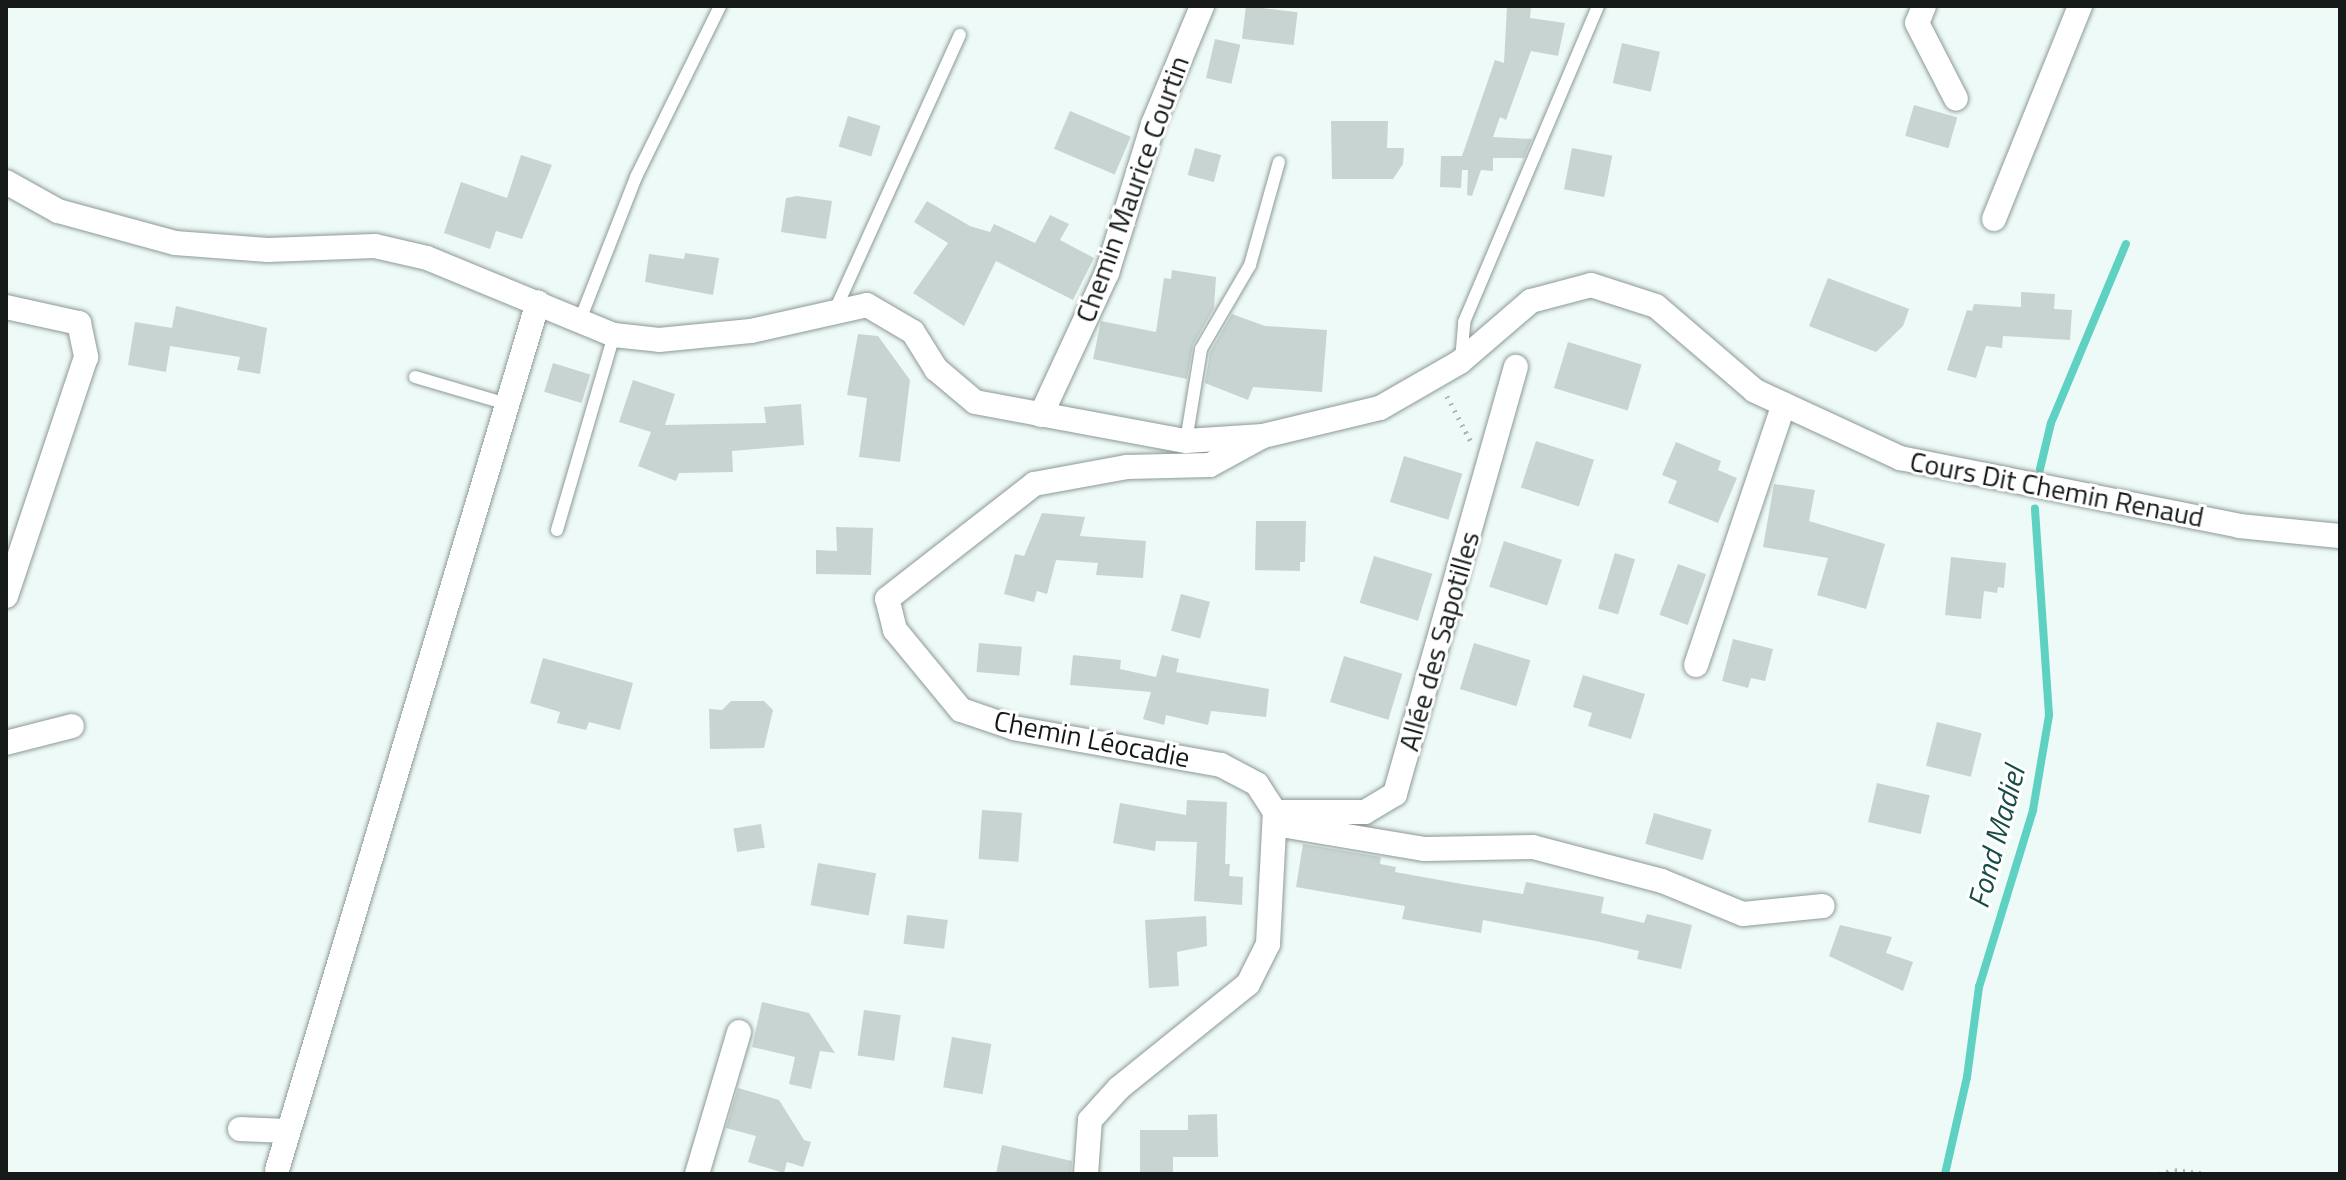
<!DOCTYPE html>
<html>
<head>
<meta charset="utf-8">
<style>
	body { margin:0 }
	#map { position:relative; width:2346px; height:1180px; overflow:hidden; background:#edfaf8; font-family:"Titillium Web",sans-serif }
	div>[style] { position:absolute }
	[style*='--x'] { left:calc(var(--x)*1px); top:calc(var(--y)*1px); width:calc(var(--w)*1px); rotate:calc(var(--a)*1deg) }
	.stream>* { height:8px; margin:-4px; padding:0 4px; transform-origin:4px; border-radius:4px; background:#5ed1c2 }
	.building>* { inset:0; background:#c8d4d2; transform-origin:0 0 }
	.path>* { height:5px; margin-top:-2.5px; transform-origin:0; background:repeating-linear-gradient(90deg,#acb6b4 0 2px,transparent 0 8px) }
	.roads { filter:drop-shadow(0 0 2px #8d9997) drop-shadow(0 0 2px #8d9997) }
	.lane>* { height:12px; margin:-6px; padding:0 6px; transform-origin:6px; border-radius:6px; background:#fff }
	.street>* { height:24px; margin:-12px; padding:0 12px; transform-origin:12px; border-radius:12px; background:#fff }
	span { translate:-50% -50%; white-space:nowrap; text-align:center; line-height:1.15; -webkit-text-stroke:6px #fff; paint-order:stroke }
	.street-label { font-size:28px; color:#151a19 }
	.water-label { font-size:30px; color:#184b45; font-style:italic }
	.frame { position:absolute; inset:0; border:8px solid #151a19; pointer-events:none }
</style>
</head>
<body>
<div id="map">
	<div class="stream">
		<i style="--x:2040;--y:469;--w:47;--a:-76.6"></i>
		<i style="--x:2051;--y:423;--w:194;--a:-67.3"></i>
		<i style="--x:1945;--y:1174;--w:99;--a:-77.2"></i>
		<i style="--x:1967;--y:1077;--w:91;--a:-82.4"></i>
		<i style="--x:1979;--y:987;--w:185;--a:-73"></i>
		<i style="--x:2033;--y:810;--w:96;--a:-80.4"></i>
		<i style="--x:2049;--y:715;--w:207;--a:-93.9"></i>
	</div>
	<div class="building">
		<i style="left:1246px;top:6px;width:52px;height:33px;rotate:7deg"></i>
		<i style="clip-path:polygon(1507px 6px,1531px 6px,1530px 18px,1565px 23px,1558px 56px,1531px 51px,1506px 120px,1500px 117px,1493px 137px,1532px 139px,1524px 158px,1493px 158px,1493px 171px,1481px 170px,1472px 196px,1467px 195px,1468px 170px,1462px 170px,1461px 188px,1440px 187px,1441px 156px,1462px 156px,1495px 60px,1504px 63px)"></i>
		<i style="left:1215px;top:39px;width:26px;height:40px;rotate:13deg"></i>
		<i style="left:1622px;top:43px;width:39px;height:41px;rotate:13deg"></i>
		<i style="left:1914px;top:105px;width:45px;height:32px;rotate:16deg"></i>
		<i style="left:1070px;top:111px;width:66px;height:41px;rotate:23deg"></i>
		<i style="left:848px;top:116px;width:34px;height:32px;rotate:17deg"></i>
		<i style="clip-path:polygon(1331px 121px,1388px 121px,1387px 148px,1404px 148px,1403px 164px,1393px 179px,1332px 179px)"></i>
		<i style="left:1195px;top:148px;width:27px;height:28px;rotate:15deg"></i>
		<i style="left:1572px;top:148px;width:41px;height:42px;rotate:11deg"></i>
		<i style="clip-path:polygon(521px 155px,552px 165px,522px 239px,496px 231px,490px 249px,444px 233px,461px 182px,507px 198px)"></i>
		<i style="clip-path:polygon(797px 196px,832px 201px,826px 239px,781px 232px,786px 198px)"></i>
		<i style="clip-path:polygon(927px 201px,970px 226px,990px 232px,994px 224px,1035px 243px,1050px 215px,1069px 224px,1060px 240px,1094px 258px,1073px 300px,996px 261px,964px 326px,913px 293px,948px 243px,914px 222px)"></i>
		<i style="clip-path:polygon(685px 253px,719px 258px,713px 295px,645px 282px,649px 254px,684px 259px)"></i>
		<i style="clip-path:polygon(1172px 270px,1216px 277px,1214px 308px,1193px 345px,1187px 379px,1093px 359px,1101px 321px,1156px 332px,1164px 278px,1171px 279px)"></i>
		<i style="clip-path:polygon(1828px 278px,1909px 309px,1903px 326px,1876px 352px,1809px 326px)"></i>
		<i style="clip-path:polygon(2021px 292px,2055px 294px,2054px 309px,2072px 310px,2070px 340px,2003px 336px,2002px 348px,1986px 346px,1976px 378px,1947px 370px,1967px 310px,1972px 311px,1974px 304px,2021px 307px)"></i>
		<i style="clip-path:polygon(176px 306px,267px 328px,260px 374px,237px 370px,240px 357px,170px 346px,166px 372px,128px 365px,135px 322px,172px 328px)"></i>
		<i style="clip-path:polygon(1232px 314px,1265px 326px,1327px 330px,1322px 392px,1253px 387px,1248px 400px,1205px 383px,1210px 352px)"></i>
		<i style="clip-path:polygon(858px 334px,878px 336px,910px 380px,900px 462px,859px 457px,867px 398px,847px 395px)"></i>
		<i style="left:1568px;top:342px;width:77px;height:48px;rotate:17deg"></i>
		<i style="left:553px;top:363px;width:39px;height:30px;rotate:17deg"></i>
		<i style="clip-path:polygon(633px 380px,675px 394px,665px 425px,766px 423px,764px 407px,801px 404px,804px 445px,732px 451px,733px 472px,679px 473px,676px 481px,638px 466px,651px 432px,619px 422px)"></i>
		<i style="left:1536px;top:441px;width:61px;height:49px;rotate:18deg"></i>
		<i style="clip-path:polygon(1676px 442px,1721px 461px,1718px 470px,1737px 478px,1718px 523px,1668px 503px,1677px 481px,1662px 475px)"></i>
		<i style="left:1404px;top:456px;width:61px;height:48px;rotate:17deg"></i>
		<i style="clip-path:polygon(1774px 484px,1815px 490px,1809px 521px,1885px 544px,1866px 609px,1817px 595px,1828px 558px,1763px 547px)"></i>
		<i style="clip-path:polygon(1042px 513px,1085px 517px,1080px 536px,1146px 541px,1143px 578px,1096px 575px,1098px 563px,1056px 560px,1047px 594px,1037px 591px,1034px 602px,1004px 594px,1015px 554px,1024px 556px)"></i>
		<i style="clip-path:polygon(1256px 521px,1306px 521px,1305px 562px,1300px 562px,1300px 571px,1255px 570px)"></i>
		<i style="clip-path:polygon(836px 527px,873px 528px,871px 575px,816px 574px,816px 550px,837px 551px)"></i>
		<i style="left:1504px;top:541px;width:61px;height:48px;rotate:18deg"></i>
		<i style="left:1615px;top:553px;width:21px;height:58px;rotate:17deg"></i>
		<i style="left:1374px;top:556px;width:61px;height:49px;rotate:17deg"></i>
		<i style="clip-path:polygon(1951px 557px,2006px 563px,2004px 588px,1998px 587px,1997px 593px,1984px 591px,1981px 619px,1945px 615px)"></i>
		<i style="left:1678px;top:564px;width:30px;height:54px;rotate:20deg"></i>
		<i style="left:1181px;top:594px;width:30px;height:38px;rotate:15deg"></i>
		<i style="clip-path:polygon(1733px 639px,1773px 649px,1765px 681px,1751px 678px,1748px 688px,1722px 681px)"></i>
		<i style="left:979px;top:643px;width:43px;height:29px;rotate:5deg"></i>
		<i style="left:1474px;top:643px;width:59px;height:48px;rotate:17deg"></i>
		<i style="clip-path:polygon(1073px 655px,1121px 660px,1120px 669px,1156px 677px,1162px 655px,1179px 659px,1174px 682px,1176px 672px,1269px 689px,1266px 717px,1211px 711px,1208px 725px,1166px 715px,1164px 725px,1143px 719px,1151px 692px,1070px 685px)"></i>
		<i style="left:1344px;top:656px;width:61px;height:48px;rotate:17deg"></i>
		<i style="clip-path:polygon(543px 658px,633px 683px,620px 730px,589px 722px,586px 730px,557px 723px,560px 712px,530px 703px)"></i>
		<i style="clip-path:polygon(1583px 675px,1645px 694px,1631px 739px,1588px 726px,1592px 713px,1573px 707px)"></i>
		<i style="clip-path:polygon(731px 701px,764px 701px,773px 710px,764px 748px,710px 749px,709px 709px,722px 710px)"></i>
		<i style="left:1937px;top:722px;width:46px;height:45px;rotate:14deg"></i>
		<i style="left:1877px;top:783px;width:54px;height:40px;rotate:13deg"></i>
		<i style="clip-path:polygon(1187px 800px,1227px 802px,1225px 864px,1230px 864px,1229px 876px,1243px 877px,1242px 905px,1194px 901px,1197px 842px,1156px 841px,1155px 851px,1113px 843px,1120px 803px,1186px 815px)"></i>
		<i style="left:982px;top:810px;width:40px;height:49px;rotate:4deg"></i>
		<i style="left:1654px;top:813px;width:60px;height:32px;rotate:16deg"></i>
		<i style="left:761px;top:824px;width:24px;height:28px;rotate:81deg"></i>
		<i style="clip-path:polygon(1303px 844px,1381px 857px,1380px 864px,1396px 867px,1395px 872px,1462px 884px,1523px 894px,1526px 882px,1604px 897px,1601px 913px,1644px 923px,1647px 914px,1692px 925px,1681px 969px,1637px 959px,1639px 951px,1596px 941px,1483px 920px,1481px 933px,1402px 919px,1405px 906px,1296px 887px)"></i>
		<i style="left:818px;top:863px;width:59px;height:43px;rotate:10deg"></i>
		<i style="left:907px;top:915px;width:41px;height:29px;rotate:7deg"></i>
		<i style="clip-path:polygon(1206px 916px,1207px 946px,1177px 952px,1179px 986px,1149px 988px,1145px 920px)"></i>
		<i style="clip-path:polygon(1840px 925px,1892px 937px,1886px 953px,1913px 962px,1903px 991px,1829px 956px)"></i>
		<i style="clip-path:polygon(762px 1002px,809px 1013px,835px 1053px,820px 1051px,811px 1089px,789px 1084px,795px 1057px,752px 1047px)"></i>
		<i style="left:864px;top:1010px;width:37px;height:46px;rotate:8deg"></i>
		<i style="left:952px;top:1037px;width:40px;height:51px;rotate:10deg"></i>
		<i style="clip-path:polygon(738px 1088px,779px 1100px,804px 1140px,811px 1142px,803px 1167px,787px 1162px,784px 1173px,748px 1162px,756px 1136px,726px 1128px)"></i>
		<i style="clip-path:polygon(1217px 1114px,1218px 1157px,1173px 1157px,1173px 1174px,1140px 1174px,1140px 1130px,1188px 1130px,1188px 1115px)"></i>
		<i style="clip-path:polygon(1002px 1145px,1072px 1161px,1071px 1174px,996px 1174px)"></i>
	</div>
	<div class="path">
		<i style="--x:1447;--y:396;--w:50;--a:62.4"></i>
		<i style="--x:2159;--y:1174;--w:16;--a:-14"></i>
		<i style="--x:2175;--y:1170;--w:34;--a:7"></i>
	</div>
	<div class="roads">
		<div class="lane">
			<i style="--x:836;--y:308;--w:300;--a:-65.6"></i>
			<i style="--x:580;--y:320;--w:154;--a:-68.6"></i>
			<i style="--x:636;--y:177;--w:191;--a:-63.8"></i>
			<i style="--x:1461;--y:360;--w:38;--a:-85"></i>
			<i style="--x:1464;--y:322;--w:343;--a:-67"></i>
			<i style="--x:415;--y:377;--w:96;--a:16.4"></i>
			<i style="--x:1186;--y:441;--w:93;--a:-80.7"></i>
			<i style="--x:1201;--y:349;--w:97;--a:-59.7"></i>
			<i style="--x:1250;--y:265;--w:107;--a:-74.3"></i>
			<i style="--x:557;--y:530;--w:203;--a:-73.7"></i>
		</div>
		<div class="street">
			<i style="--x:1924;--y:6;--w:18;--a:112"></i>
			<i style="--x:1917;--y:23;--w:85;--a:62.8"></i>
			<i style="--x:6;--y:182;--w:60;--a:29.1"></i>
			<i style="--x:58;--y:211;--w:121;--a:15.3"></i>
			<i style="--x:175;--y:243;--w:93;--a:4.3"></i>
			<i style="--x:268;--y:250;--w:107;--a:-2.1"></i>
			<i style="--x:375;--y:246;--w:53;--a:13"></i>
			<i style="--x:427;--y:258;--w:202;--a:22.4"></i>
			<i style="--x:614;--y:335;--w:45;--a:6.3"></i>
			<i style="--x:659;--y:340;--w:92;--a:-5.6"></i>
			<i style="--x:751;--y:331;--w:119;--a:-12.6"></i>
			<i style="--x:867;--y:305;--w:53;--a:30.4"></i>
			<i style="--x:913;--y:332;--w:44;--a:58.1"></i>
			<i style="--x:936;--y:369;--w:51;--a:40.2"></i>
			<i style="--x:975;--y:402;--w:215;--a:10.5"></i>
			<i style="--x:1186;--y:441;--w:77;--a:-3.7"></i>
			<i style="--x:1263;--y:436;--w:120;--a:-13.5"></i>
			<i style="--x:1380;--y:408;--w:92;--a:-29.9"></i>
			<i style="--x:1460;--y:362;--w:94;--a:-40.7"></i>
			<i style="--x:1531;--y:301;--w:62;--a:-14.9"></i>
			<i style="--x:1591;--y:285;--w:68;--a:17.9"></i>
			<i style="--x:1656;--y:306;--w:130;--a:40.6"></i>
			<i style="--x:1755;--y:391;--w:160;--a:24.8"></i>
			<i style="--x:1900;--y:458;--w:346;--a:11.3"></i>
			<i style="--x:2239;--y:526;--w:101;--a:5.7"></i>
			<i style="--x:1994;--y:219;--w:230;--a:-68"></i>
			<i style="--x:6;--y:307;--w:75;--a:12.4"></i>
			<i style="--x:79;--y:323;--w:35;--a:78"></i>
			<i style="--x:86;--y:357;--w:252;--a:108.5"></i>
			<i style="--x:1041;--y:415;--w:157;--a:-65.1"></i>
			<i style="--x:1107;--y:273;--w:156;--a:-72.8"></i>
			<i style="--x:1153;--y:124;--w:128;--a:-67.4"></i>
			<i style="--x:1696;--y:665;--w:275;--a:-71.4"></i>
			<i style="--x:6;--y:743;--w:68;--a:-14.4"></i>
			<i style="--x:1275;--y:812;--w:90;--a:0"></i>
			<i style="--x:1365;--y:812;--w:35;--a:-31"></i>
			<i style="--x:1395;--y:794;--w:444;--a:-74.2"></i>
			<i style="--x:1275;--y:824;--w:152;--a:9.5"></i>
			<i style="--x:1425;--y:849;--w:108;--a:-1.1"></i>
			<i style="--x:1533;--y:847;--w:133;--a:14.8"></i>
			<i style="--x:1662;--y:881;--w:87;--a:22.2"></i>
			<i style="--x:1743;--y:914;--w:80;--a:-5.7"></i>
			<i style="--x:240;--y:1129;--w:46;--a:2.5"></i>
			<i style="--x:277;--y:1170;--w:906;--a:-73.26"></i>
			<i style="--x:697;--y:1174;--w:148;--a:-73.5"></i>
			<i style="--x:1086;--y:1174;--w:54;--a:-85.8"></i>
			<i style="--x:1090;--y:1120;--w:43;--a:-47.8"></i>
			<i style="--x:1119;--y:1088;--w:166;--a:-38.9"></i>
			<i style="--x:1248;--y:984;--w:45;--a:-63.4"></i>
			<i style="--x:1268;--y:944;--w:132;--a:-87"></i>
			<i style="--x:1275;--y:812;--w:33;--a:-123"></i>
			<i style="--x:1257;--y:784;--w:41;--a:-152.2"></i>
			<i style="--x:1221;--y:765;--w:210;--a:-169.9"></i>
			<i style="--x:1014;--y:728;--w:56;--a:-161.2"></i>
			<i style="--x:961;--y:710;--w:104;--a:-129.5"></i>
			<i style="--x:895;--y:630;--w:32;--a:-104"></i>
			<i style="--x:887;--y:599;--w:187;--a:-38"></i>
			<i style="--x:1034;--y:484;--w:95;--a:-10.4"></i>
			<i style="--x:1127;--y:467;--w:83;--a:-1.4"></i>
			<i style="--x:1210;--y:465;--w:60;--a:-28.7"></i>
		</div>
	</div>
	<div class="street-label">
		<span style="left:1132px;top:189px;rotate:-70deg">Chemin Maurice Courtin</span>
		<span style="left:2057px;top:489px;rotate:11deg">Cours Dit Chemin Renaud</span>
		<span style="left:1439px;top:641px;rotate:-74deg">Allée des Sapotilles</span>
		<span style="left:1092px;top:739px;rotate:11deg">Chemin Léocadie</span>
	</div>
	<div class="water-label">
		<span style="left:1996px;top:837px;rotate:-75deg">Fond Madiel</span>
	</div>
	<div class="frame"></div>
</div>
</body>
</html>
